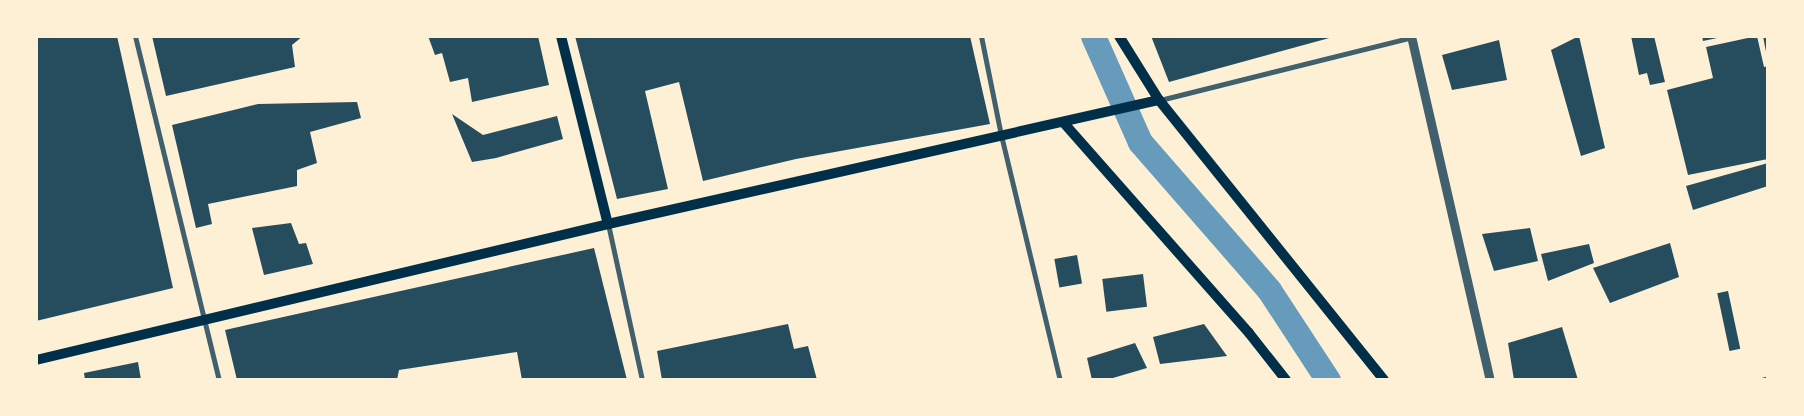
<!DOCTYPE html>
<html>
<head>
<meta charset="utf-8">
<style>
	body { margin:0 }
	#map { position:relative; width:1804px; height:416px; overflow:hidden; background:#fdf0d5; font-family:Karla,sans-serif }
	div>[style] { position:absolute }
	[style*='--x'] { left:calc(var(--x)*1px); top:calc(var(--y)*1px); width:calc(var(--w)*1px); rotate:calc(var(--a)*1deg) }
	.canal>* { height:25px; margin:-12.5px; padding:0 12.5px; transform-origin:12.5px; border-radius:12.5px; background:#669bbc }
	.building>* { inset:0; background:#264d5e; transform-origin:0 0 }
	.minor>* { height:5px; margin:-2.5px; padding:0 2.5px; transform-origin:2.5px; border-radius:2.5px; background:#3f606c }
	.tertiary>* { height:9px; margin:-4.5px; padding:0 4.5px; transform-origin:4.5px; border-radius:4.5px; background:#3f606c }
	.secondary>* { height:10px; margin:-5px; padding:0 5px; transform-origin:5px; border-radius:5px; background:#003049 }
	span { translate:-50% -50%; white-space:nowrap; text-align:center; line-height:1.15; -webkit-text-stroke:5px #fdf0d5; paint-order:stroke }
	.frame { position:absolute; inset:0; border:38px solid #fdf0d5; pointer-events:none }
</style>
</head>
<body>
<div id="map">
	<div class="canal">
		<i style="--x:1093;--y:36;--w:116;--a:66.1"></i>
		<i style="--x:1140;--y:142;--w:196;--a:48.9"></i>
		<i style="--x:1269;--y:290;--w:108;--a:56.8"></i>
	</div>
	<div class="building">
		<i style="clip-path:polygon(36px 36px,117px 36px,173px 288px,36px 321px)"></i>
		<i style="clip-path:polygon(152px 36px,303px 36px,292px 45px,295px 67px,166px 96px)"></i>
		<i style="clip-path:polygon(428px 36px,538px 36px,549px 85px,472px 102px,468px 78px,450px 82px,442px 53px,435px 55px)"></i>
		<i style="clip-path:polygon(575px 36px,970px 36px,990px 124px,796px 159px,703px 181px,679px 82px,645px 91px,668px 189px,617px 199px)"></i>
		<i style="clip-path:polygon(1151px 36px,1333px 36px,1333px 37px,1169px 82px)"></i>
		<i style="clip-path:polygon(1579px 36px,1605px 148px,1581px 156px,1551px 50px)"></i>
		<i style="clip-path:polygon(1631px 36px,1654px 36px,1665px 82px,1650px 85px,1647px 73px,1639px 75px)"></i>
		<i style="clip-path:polygon(1702px 36px,1722px 36px,1722px 37px,1703px 41px)"></i>
		<i style="clip-path:polygon(1757px 36px,1764px 67px,1768px 66px,1768px 159px,1688px 175px,1667px 90px,1713px 78px,1706px 47px)"></i>
		<i style="clip-path:polygon(1763px 36px,1768px 36px,1768px 57px,1767px 57px)"></i>
		<i style="clip-path:polygon(1499px 40px,1507px 80px,1452px 90px,1442px 55px)"></i>
		<i style="clip-path:polygon(357px 102px,361px 118px,310px 132px,317px 163px,297px 170px,297px 186px,208px 204px,212px 224px,196px 228px,172px 125px,258px 104px)"></i>
		<i style="clip-path:polygon(452px 114px,483px 135px,557px 116px,563px 139px,496px 158px,472px 162px)"></i>
		<i style="clip-path:polygon(1768px 163px,1768px 186px,1693px 210px,1686px 186px)"></i>
		<i style="clip-path:polygon(291px 223px,299px 244px,306px 243px,313px 264px,264px 275px,252px 228px)"></i>
		<i style="clip-path:polygon(1530px 228px,1538px 261px,1494px 271px,1482px 234px)"></i>
		<i style="clip-path:polygon(1670px 243px,1679px 277px,1610px 303px,1593px 268px)"></i>
		<i style="clip-path:polygon(1589px 244px,1594px 263px,1548px 281px,1541px 254px)"></i>
		<i style="clip-path:polygon(594px 248px,627px 380px,522px 380px,517px 352px,399px 370px,397px 380px,237px 380px,225px 330px)"></i>
		<i style="left:1077px;top:255px;width:29px;height:23px;rotate:80deg"></i>
		<i style="left:1143px;top:274px;width:33px;height:41px;rotate:83deg"></i>
		<i style="left:1728px;top:291px;width:59px;height:11px;rotate:78deg"></i>
		<i style="clip-path:polygon(788px 324px,794px 349px,808px 346px,817px 380px,662px 380px,657px 351px)"></i>
		<i style="clip-path:polygon(1204px 324px,1227px 356px,1160px 364px,1153px 337px)"></i>
		<i style="clip-path:polygon(1562px 327px,1578px 380px,1514px 380px,1508px 343px)"></i>
		<i style="clip-path:polygon(1135px 343px,1147px 368px,1106px 380px,1092px 380px,1087px 358px)"></i>
		<i style="clip-path:polygon(138px 362px,141px 380px,85px 380px,84px 373px)"></i>
	</div>
	<div class="minor">
		<i style="--x:135;--y:36;--w:354;--a:76.3"></i>
		<i style="--x:981;--y:36;--w:101;--a:78.6"></i>
		<i style="--x:1001;--y:135;--w:252;--a:76.5"></i>
		<i style="--x:1160;--y:100;--w:261;--a:-14"></i>
		<i style="--x:608;--y:224;--w:160;--a:77.7"></i>
		<i style="--x:1762;--y:380;--w:6;--a:-18"></i>
	</div>
	<div class="tertiary">
		<i style="--x:1411;--y:36;--w:353;--a:77.1"></i>
	</div>
	<div class="secondary">
		<i style="--x:561;--y:36;--w:194;--a:76"></i>
		<i style="--x:1119;--y:36;--w:75;--a:58"></i>
		<i style="--x:1159;--y:100;--w:359;--a:51.2"></i>
		<i style="--x:1063;--y:122;--w:281;--a:48.6"></i>
		<i style="--x:1249;--y:333;--w:60;--a:51.8"></i>
		<i style="--x:36;--y:360;--w:588;--a:-13.37"></i>
		<i style="--x:608;--y:224;--w:565;--a:-12.68"></i>
	</div>
	<div class="frame"></div>
</div>
</body>
</html>
